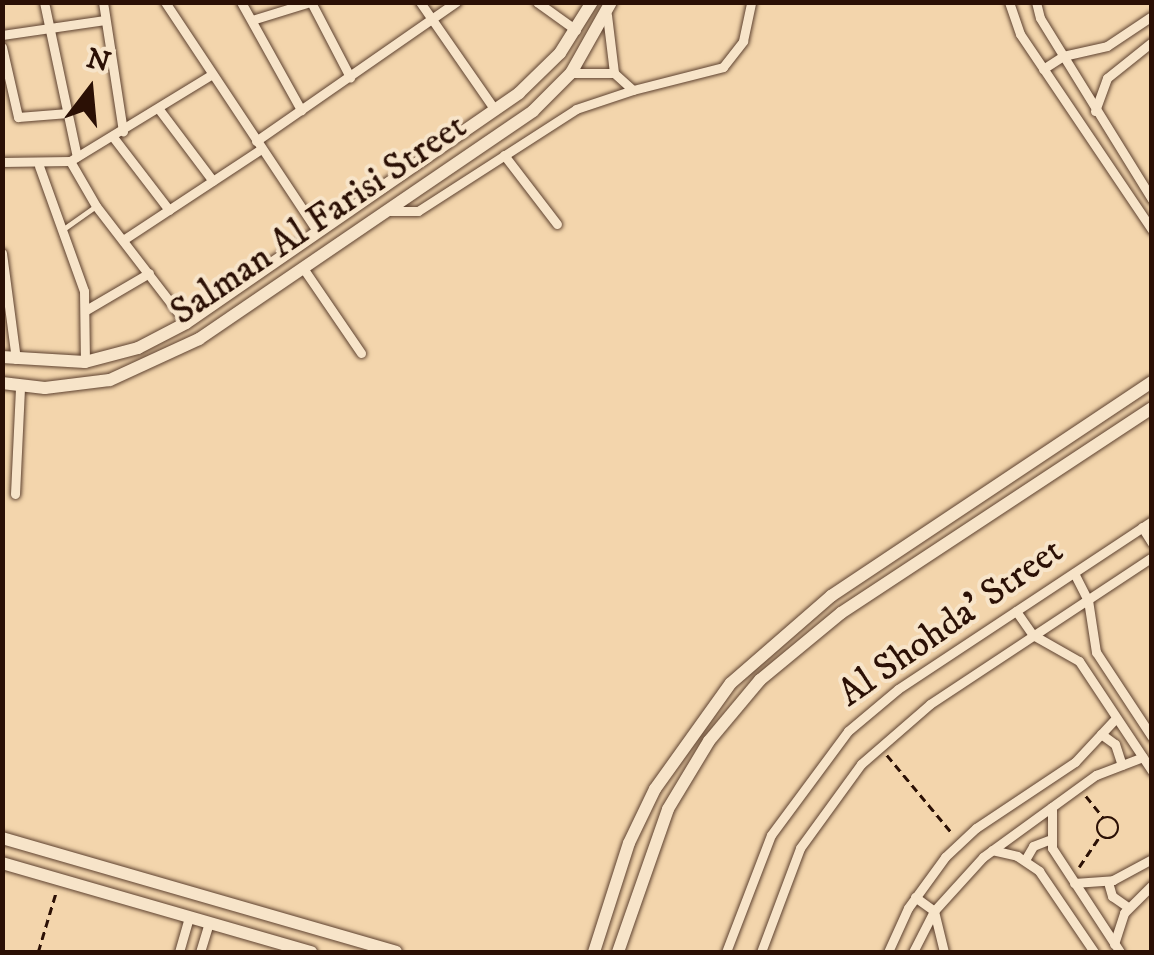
<!DOCTYPE html>
<html>
<head>
<meta charset="utf-8">
<style>
	body { margin:0 }
	#map { position:relative; width:1154px; height:955px; overflow:hidden; background:#f3d5ac; font-family:"IM FELL DW Pica",serif }
	div>[style] { position:absolute }
	[style*='--x'] { left:calc(var(--x)*1px); top:calc(var(--y)*1px); width:calc(var(--w)*1px); rotate:calc(var(--a)*1deg) }
	.path>* { height:2.5px; margin-top:-1.25px; transform-origin:0; background:repeating-linear-gradient(90deg,#2b1005 0 8px,transparent 0 13px) }
	.path>.ring { margin:-1.25px; padding:0; box-sizing:content-box; background:none; border:2.5px solid #2b1005; border-radius:50% }
	.roads { filter:drop-shadow(0 0 2px #5d412f) drop-shadow(0 0 2px #5d412f) }
	.lane>* { height:5px; margin:-2.5px; padding:0 2.5px; transform-origin:2.5px; border-radius:2.5px; background:#f7e4c9 }
	.street>* { height:9px; margin:-4.5px; padding:0 4.5px; transform-origin:4.5px; border-radius:4.5px; background:#f7e4c9 }
	.secondary>* { height:12px; margin:-6px; padding:0 6px; transform-origin:6px; border-radius:6px; background:#f7e4c9 }
	span { translate:-50% -50%; white-space:nowrap; text-align:center; line-height:1.15; -webkit-text-stroke:8px #f7e4c9; paint-order:stroke }
	.street-label { font-size:38px; color:#2b1005 }
	.frame { position:absolute; inset:0; border:5px solid #2b1005; pointer-events:none }
	.north { position:absolute; left:40px; top:40px; width:100px; height:100px; -webkit-text-stroke:8px #f7e4c9; paint-order:stroke; rotate:16deg; font-size:28px; font-weight:700; line-height:40px; text-align:center; color:#2b1005 }
	.north::after { content:''; display:block; margin:auto; width:35px; height:45px; background:#2b1005; clip-path:polygon(50% 0,100% 100%,50% 72%,0 100%) }
</style>
</head>
<body>
<div id="map">
	<div class="path">
		<i style="--x:887;--y:755;--w:102;--a:50.2"></i>
		<i style="--x:1086;--y:796;--w:27;--a:51"></i>
		<i class="ring" style="left:1097px;top:817px;width:19.5px;height:19.5px"></i>
		<i style="--x:1079;--y:867;--w:36;--a:-56"></i>
		<i style="--x:38;--y:952;--w:63;--a:-73.3"></i>
	</div>
	<div class="roads">
		<div class="lane">
			<i style="--x:62;--y:230;--w:42;--a:-35.2"></i>
		</div>
		<div class="street">
			<i style="--x:44;--y:2;--w:158;--a:78"></i>
			<i style="--x:103;--y:2;--w:131;--a:81.2"></i>
			<i style="--x:165;--y:2;--w:276;--a:56.4"></i>
			<i style="--x:241;--y:2;--w:124;--a:60.9"></i>
			<i style="--x:311;--y:2;--w:85;--a:62.5"></i>
			<i style="--x:420;--y:2;--w:131;--a:55.2"></i>
			<i style="--x:537;--y:2;--w:48;--a:35.7"></i>
			<i style="--x:1009;--y:2;--w:34;--a:71"></i>
			<i style="--x:1020;--y:34;--w:236;--a:56"></i>
			<i style="--x:1036;--y:2;--w:16;--a:76"></i>
			<i style="--x:1040;--y:18;--w:213;--a:58.3"></i>
			<i style="--x:607;--y:15;--w:58;--a:83.1"></i>
			<i style="--x:614;--y:73;--w:25;--a:42"></i>
			<i style="--x:633;--y:90;--w:93;--a:-14.3"></i>
			<i style="--x:723;--y:67;--w:33;--a:-52"></i>
			<i style="--x:743;--y:41;--w:40;--a:-78"></i>
			<i style="--x:252;--y:20;--w:61;--a:-17.2"></i>
			<i style="--x:2;--y:35;--w:104;--a:-8.3"></i>
			<i style="--x:2;--y:47;--w:72;--a:77.1"></i>
			<i style="--x:18;--y:117;--w:50;--a:-4.6"></i>
			<i style="--x:1043;--y:69;--w:24;--a:-33"></i>
			<i style="--x:1063;--y:56;--w:45;--a:-12.8"></i>
			<i style="--x:1107;--y:46;--w:54;--a:-33.7"></i>
			<i style="--x:573;--y:73;--w:41;--a:0"></i>
			<i style="--x:158;--y:108;--w:91;--a:53"></i>
			<i style="--x:1095;--y:111;--w:35;--a:-70"></i>
			<i style="--x:1107;--y:78;--w:58;--a:-38.7"></i>
			<i style="--x:113;--y:137;--w:92;--a:52.5"></i>
			<i style="--x:256;--y:141;--w:244;--a:-34.8"></i>
			<i style="--x:504;--y:155;--w:87;--a:52.5"></i>
			<i style="--x:70;--y:161;--w:52;--a:60"></i>
			<i style="--x:96;--y:206;--w:148;--a:52.4"></i>
			<i style="--x:2;--y:162;--w:68;--a:-0.8"></i>
			<i style="--x:70;--y:161;--w:165;--a:-31.4"></i>
			<i style="--x:39;--y:166;--w:133;--a:70.2"></i>
			<i style="--x:84;--y:291;--w:71;--a:89.2"></i>
			<i style="--x:386;--y:211;--w:32;--a:0"></i>
			<i style="--x:418;--y:211;--w:188;--a:-32.8"></i>
			<i style="--x:576;--y:109;--w:60;--a:-18.4"></i>
			<i style="--x:123;--y:240;--w:165;--a:-33.4"></i>
			<i style="--x:2;--y:253;--w:107;--a:82.5"></i>
			<i style="--x:303;--y:268;--w:103;--a:55.7"></i>
			<i style="--x:86;--y:310;--w:73;--a:-30.4"></i>
			<i style="--x:15;--y:494;--w:107;--a:-87.3"></i>
			<i style="--x:1142;--y:527;--w:19;--a:58"></i>
			<i style="--x:1074;--y:573;--w:30;--a:63"></i>
			<i style="--x:1088;--y:600;--w:53;--a:81.3"></i>
			<i style="--x:1096;--y:652;--w:102;--a:56.6"></i>
			<i style="--x:1016;--y:611;--w:29;--a:55"></i>
			<i style="--x:1033;--y:635;--w:53;--a:29.5"></i>
			<i style="--x:1079;--y:661;--w:132;--a:56.4"></i>
			<i style="--x:1101;--y:734;--w:17;--a:36"></i>
			<i style="--x:1115;--y:744;--w:22;--a:72"></i>
			<i style="--x:1052;--y:807;--w:41;--a:90"></i>
			<i style="--x:1052;--y:848;--w:124;--a:56.8"></i>
			<i style="--x:992;--y:850;--w:26;--a:13"></i>
			<i style="--x:1017;--y:856;--w:27;--a:34"></i>
			<i style="--x:1039;--y:871;--w:98;--a:55.8"></i>
			<i style="--x:1025;--y:860;--w:16;--a:-60"></i>
			<i style="--x:1033;--y:846;--w:17;--a:-21"></i>
			<i style="--x:1108;--y:882;--w:15;--a:74"></i>
			<i style="--x:1112;--y:896;--w:19;--a:35"></i>
			<i style="--x:1074;--y:883;--w:39;--a:-4"></i>
			<i style="--x:1113;--y:880;--w:44;--a:-28.3"></i>
			<i style="--x:915;--y:897;--w:24;--a:36"></i>
			<i style="--x:934;--y:911;--w:42;--a:76.3"></i>
			<i style="--x:1114;--y:944;--w:33;--a:-72"></i>
			<i style="--x:1124;--y:913;--w:40;--a:-45"></i>
			<i style="--x:179;--y:952;--w:37;--a:-74"></i>
			<i style="--x:200;--y:952;--w:31;--a:-73"></i>
			<i style="--x:726;--y:952;--w:125;--a:-69"></i>
			<i style="--x:771;--y:835;--w:129;--a:-53.5"></i>
			<i style="--x:848;--y:731;--w:65;--a:-40"></i>
			<i style="--x:898;--y:689;--w:305;--a:-33.5"></i>
			<i style="--x:761;--y:952;--w:111;--a:-69.4"></i>
			<i style="--x:800;--y:848;--w:104;--a:-54"></i>
			<i style="--x:861;--y:764;--w:91;--a:-41"></i>
			<i style="--x:930;--y:704;--w:266;--a:-33.5"></i>
			<i style="--x:888;--y:952;--w:48;--a:-65.6"></i>
			<i style="--x:908;--y:908;--w:63;--a:-54"></i>
			<i style="--x:945;--y:857;--w:42;--a:-43.1"></i>
			<i style="--x:976;--y:828;--w:119;--a:-33.7"></i>
			<i style="--x:1075;--y:762;--w:60;--a:-47"></i>
			<i style="--x:913;--y:952;--w:46;--a:-62.9"></i>
			<i style="--x:934;--y:911;--w:73;--a:-47.8"></i>
			<i style="--x:983;--y:857;--w:140;--a:-36"></i>
			<i style="--x:1096;--y:775;--w:50;--a:-21"></i>
		</div>
		<div class="secondary">
			<i style="--x:2;--y:357;--w:83;--a:3.4"></i>
			<i style="--x:85;--y:362;--w:55;--a:-14.8"></i>
			<i style="--x:138;--y:348;--w:54;--a:-27.5"></i>
			<i style="--x:186;--y:323;--w:405;--a:-34.6"></i>
			<i style="--x:519;--y:93;--w:57;--a:-44.3"></i>
			<i style="--x:560;--y:53;--w:60;--a:-57.9"></i>
			<i style="--x:2;--y:383;--w:43;--a:6.6"></i>
			<i style="--x:45;--y:388;--w:65;--a:-7"></i>
			<i style="--x:110;--y:380;--w:98;--a:-24.7"></i>
			<i style="--x:199;--y:339;--w:404;--a:-34.3"></i>
			<i style="--x:533;--y:111;--w:54;--a:-45"></i>
			<i style="--x:571;--y:73;--w:81;--a:-60.6"></i>
			<i style="--x:2;--y:838;--w:410;--a:16.1"></i>
			<i style="--x:2;--y:863;--w:322;--a:16.1"></i>
			<i style="--x:594;--y:952;--w:114;--a:-72.2"></i>
			<i style="--x:629;--y:843;--w:60;--a:-64.3"></i>
			<i style="--x:655;--y:789;--w:130;--a:-54.4"></i>
			<i style="--x:731;--y:683;--w:133;--a:-41"></i>
			<i style="--x:831;--y:596;--w:386;--a:-33.7"></i>
			<i style="--x:618;--y:952;--w:151;--a:-70.7"></i>
			<i style="--x:668;--y:809;--w:79;--a:-58.9"></i>
			<i style="--x:709;--y:741;--w:80;--a:-50.1"></i>
			<i style="--x:760;--y:680;--w:105;--a:-39.6"></i>
			<i style="--x:841;--y:613;--w:372;--a:-33.4"></i>
		</div>
	</div>
	<div class="street-label">
		<span style="left:319px;top:220px;rotate:-34deg">Salman Al Farisi Street</span>
		<span style="left:951px;top:623px;rotate:-35deg">Al Shohda' Street</span>
	</div>
	<div class="frame"></div>
	<div class="north">N</div>
</div>
</body>
</html>
